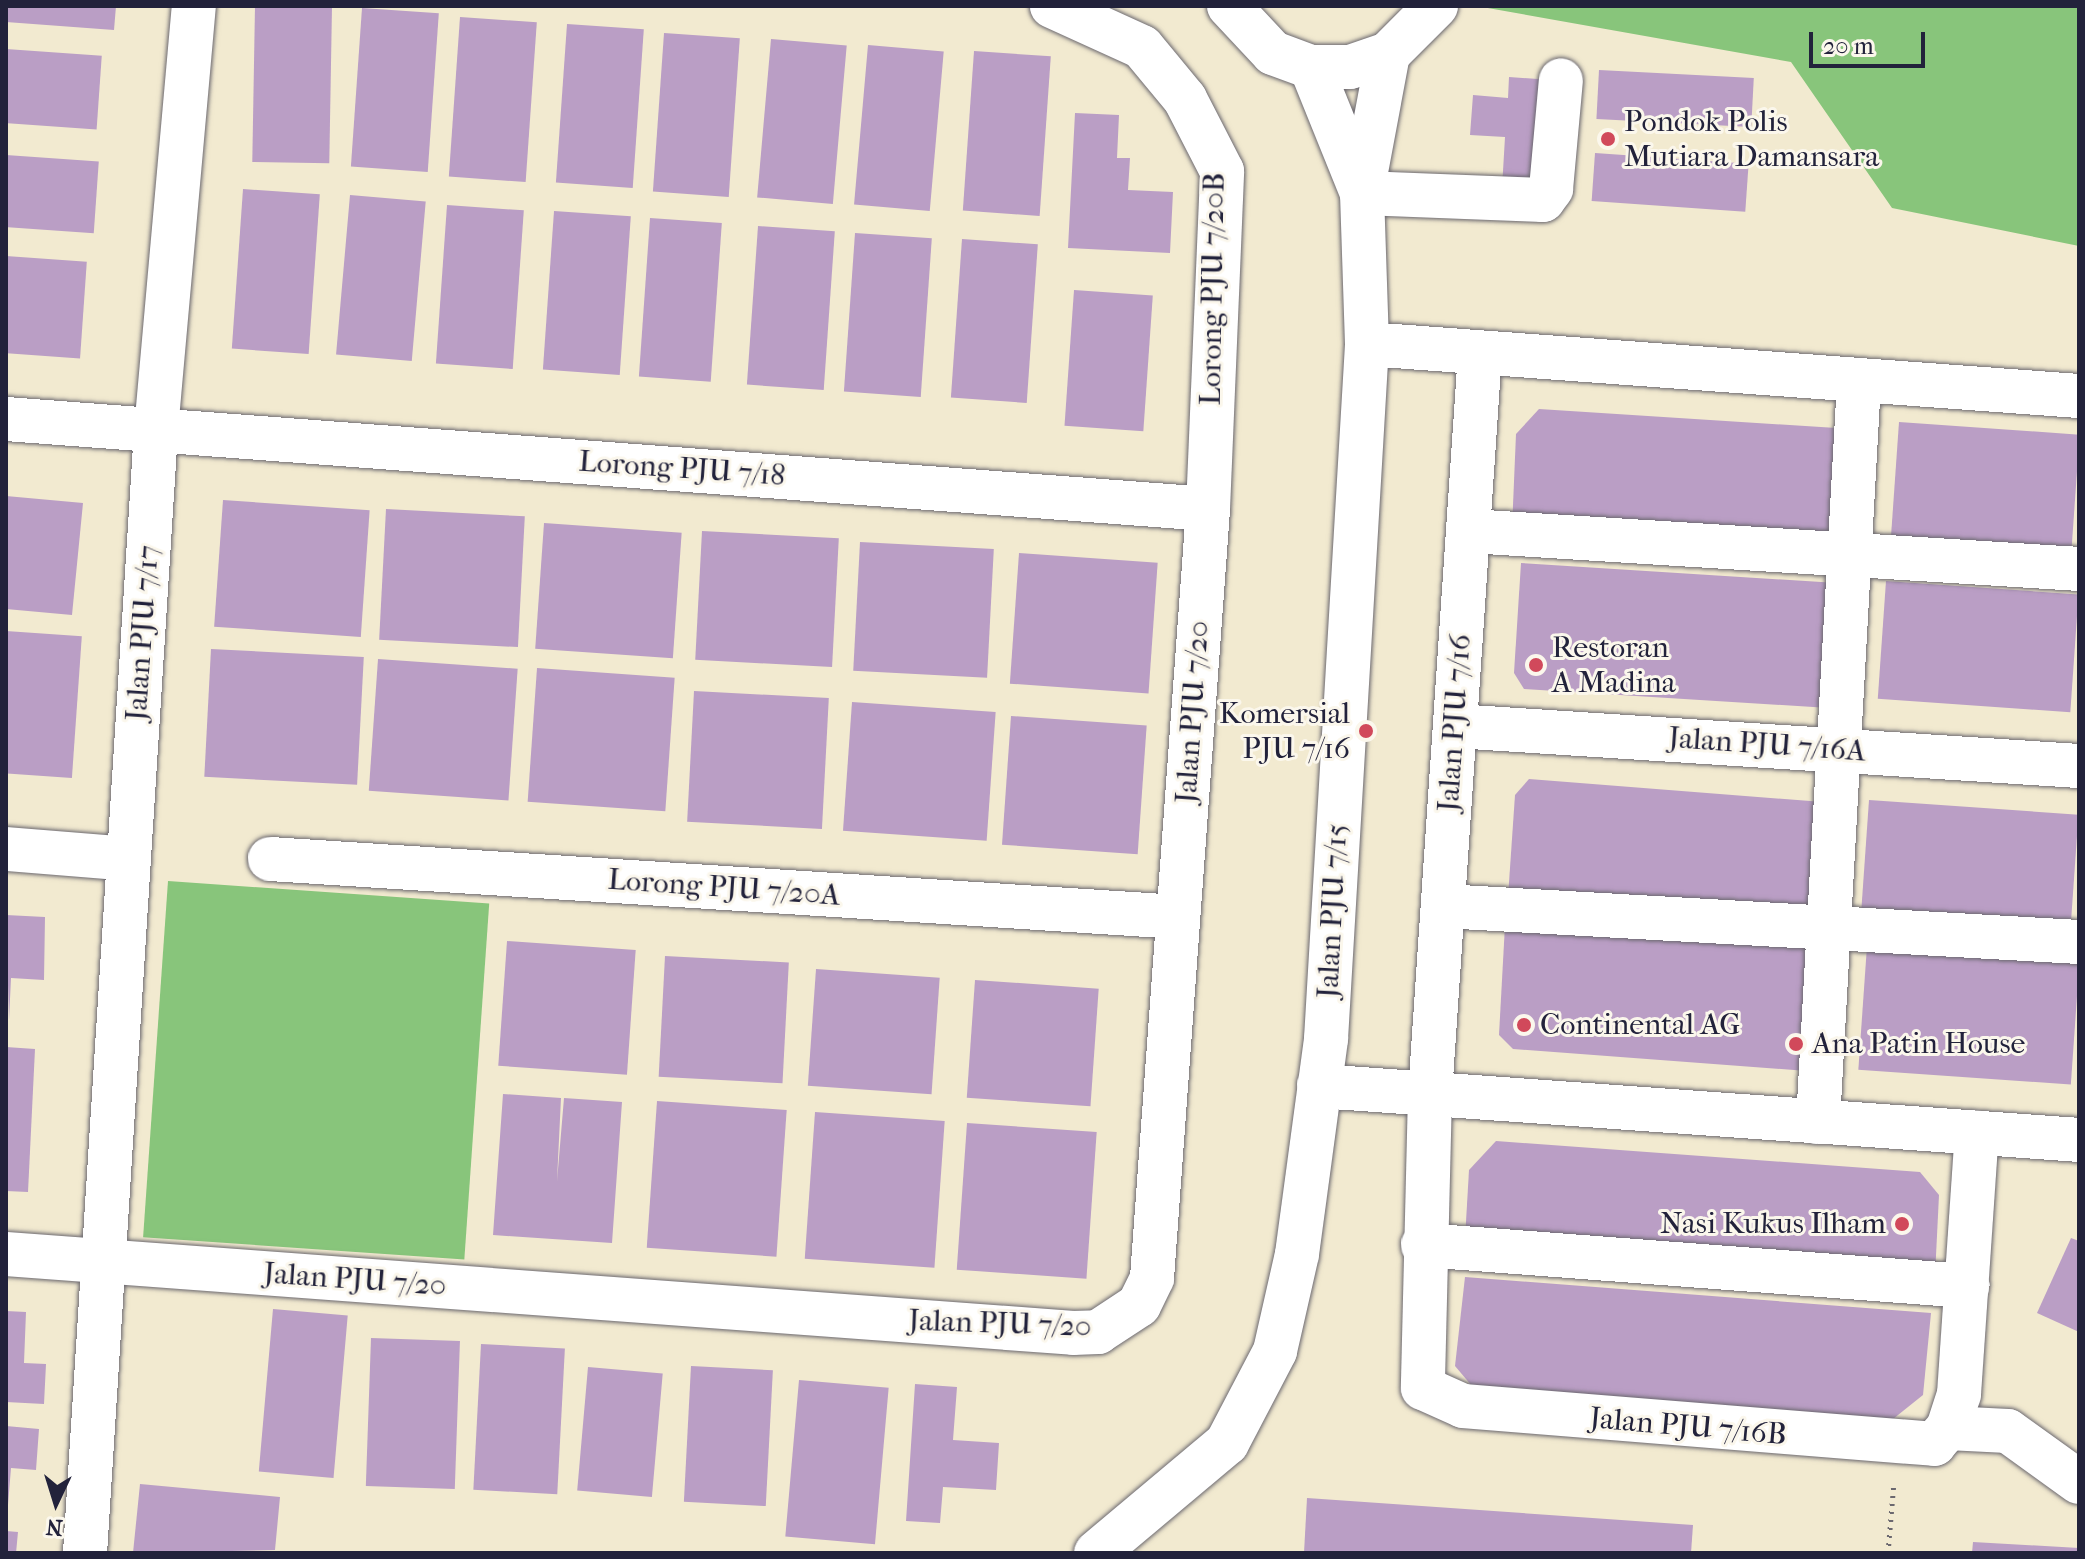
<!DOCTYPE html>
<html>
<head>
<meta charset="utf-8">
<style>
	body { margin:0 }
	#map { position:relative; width:2085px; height:1559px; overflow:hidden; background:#f2ead0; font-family:"IM FELL French Canon",serif }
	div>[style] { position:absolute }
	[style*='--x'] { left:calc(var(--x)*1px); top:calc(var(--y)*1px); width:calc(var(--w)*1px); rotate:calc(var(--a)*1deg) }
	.green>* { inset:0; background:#88c57b; transform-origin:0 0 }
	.building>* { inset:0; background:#ba9ec5; transform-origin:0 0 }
	.path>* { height:5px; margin-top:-2.5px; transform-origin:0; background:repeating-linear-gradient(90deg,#6b686f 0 2px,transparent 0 8px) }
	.roads { filter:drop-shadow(0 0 2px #6b686f) drop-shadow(0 0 2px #6b686f) }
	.minor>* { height:44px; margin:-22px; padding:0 22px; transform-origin:22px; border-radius:22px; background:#fff }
	.dots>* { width:22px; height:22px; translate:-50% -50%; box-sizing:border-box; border:4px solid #fbf7ec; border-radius:50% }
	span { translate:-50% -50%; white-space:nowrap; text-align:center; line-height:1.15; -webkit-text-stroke:6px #fbf7ec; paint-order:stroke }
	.poi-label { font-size:30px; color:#22223b }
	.left { translate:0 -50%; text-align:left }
	.right { translate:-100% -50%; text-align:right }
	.street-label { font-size:30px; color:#22223b }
	.frame { position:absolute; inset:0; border:8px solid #22223b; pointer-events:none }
	.north { position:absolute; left:16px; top:1463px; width:80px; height:80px; -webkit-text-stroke:6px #fbf7ec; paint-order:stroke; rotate:184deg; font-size:22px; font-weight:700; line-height:32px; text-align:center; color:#22223b }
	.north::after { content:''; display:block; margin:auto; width:28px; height:36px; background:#22223b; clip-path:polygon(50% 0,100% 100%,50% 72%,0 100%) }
	.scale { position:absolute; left:1809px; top:32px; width:116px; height:36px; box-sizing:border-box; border:4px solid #22223b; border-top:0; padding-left:10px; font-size:24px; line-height:28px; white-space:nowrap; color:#22223b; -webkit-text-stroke:6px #fbf7ec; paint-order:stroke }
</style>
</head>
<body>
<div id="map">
	<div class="green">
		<i style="clip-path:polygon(2079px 6px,2079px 246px,1892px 208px,1791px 62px,1482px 7px)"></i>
		<i style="left:168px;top:881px;width:322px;height:357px;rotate:4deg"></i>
	</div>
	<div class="building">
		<i style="clip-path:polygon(6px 6px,116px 6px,114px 30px,6px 22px)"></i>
		<i style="left:255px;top:6px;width:77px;height:156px;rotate:1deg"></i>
		<i style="left:362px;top:8px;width:77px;height:159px;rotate:4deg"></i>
		<i style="left:460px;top:17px;width:77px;height:160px;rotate:4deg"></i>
		<i style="left:567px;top:24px;width:77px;height:159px;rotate:4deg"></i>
		<i style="left:664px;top:33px;width:76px;height:159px;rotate:4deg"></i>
		<i style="left:771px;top:39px;width:76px;height:159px;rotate:5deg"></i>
		<i style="left:868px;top:45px;width:76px;height:160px;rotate:5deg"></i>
		<i style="left:6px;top:49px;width:96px;height:74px;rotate:4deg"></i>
		<i style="left:974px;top:51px;width:77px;height:160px;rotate:4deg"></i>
		<i style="left:1599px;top:70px;width:155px;height:49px;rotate:3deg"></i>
		<i style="clip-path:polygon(1509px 77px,1552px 80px,1544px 191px,1502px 188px,1505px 137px,1470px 135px,1473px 95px,1508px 98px)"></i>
		<i style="clip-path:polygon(1075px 113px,1119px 115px,1117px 158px,1130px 158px,1128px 190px,1173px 192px,1170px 253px,1068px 248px)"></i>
		<i style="left:1595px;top:153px;width:154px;height:48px;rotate:4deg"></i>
		<i style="left:6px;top:155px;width:93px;height:72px;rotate:4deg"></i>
		<i style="left:243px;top:189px;width:77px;height:160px;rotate:4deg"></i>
		<i style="left:350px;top:195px;width:76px;height:160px;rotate:5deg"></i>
		<i style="left:447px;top:205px;width:77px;height:159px;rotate:4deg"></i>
		<i style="left:554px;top:211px;width:77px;height:159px;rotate:4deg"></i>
		<i style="left:650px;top:218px;width:72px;height:159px;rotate:4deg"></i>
		<i style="left:758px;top:226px;width:77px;height:159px;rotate:4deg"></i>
		<i style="left:855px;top:233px;width:77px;height:159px;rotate:4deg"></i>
		<i style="left:962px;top:239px;width:76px;height:159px;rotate:4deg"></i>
		<i style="left:6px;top:256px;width:81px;height:97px;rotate:4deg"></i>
		<i style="left:1074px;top:290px;width:79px;height:136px;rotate:4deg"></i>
		<i style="clip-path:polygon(1539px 409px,1852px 429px,1844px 550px,1512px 529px,1516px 434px)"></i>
		<i style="left:1899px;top:422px;width:181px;height:122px;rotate:4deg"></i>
		<i style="clip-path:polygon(6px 496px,83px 503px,72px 615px,6px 609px)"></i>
		<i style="left:223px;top:500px;width:147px;height:127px;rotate:4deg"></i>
		<i style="left:386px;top:509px;width:139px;height:131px;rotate:3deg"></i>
		<i style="left:544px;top:523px;width:138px;height:126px;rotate:4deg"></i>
		<i style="left:702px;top:531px;width:137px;height:129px;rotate:3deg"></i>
		<i style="left:860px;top:542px;width:134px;height:129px;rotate:3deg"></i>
		<i style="left:1019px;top:553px;width:139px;height:131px;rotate:4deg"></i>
		<i style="clip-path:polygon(1521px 563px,1837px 583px,1829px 708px,1524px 689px,1514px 673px)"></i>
		<i style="left:1886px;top:581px;width:193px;height:118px;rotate:4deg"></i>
		<i style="left:6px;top:631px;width:76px;height:142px;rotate:4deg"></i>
		<i style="left:211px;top:649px;width:153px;height:128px;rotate:3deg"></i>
		<i style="left:378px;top:659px;width:140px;height:132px;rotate:4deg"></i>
		<i style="left:537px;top:668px;width:138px;height:134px;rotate:4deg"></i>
		<i style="left:694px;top:691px;width:135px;height:131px;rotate:3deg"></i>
		<i style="left:852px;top:702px;width:144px;height:129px;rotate:4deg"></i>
		<i style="left:1011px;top:716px;width:136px;height:129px;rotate:4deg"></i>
		<i style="clip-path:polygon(1529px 779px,1823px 802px,1814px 924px,1508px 897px,1515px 795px)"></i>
		<i style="left:1869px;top:800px;width:210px;height:120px;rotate:4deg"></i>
		<i style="clip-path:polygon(6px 915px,45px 917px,44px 980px,11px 978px,9px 1020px)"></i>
		<i style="clip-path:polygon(1505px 925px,1817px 949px,1807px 1071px,1513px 1049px,1499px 1035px)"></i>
		<i style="left:507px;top:941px;width:129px;height:125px;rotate:4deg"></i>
		<i style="left:1867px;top:946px;width:213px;height:124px;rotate:4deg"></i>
		<i style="left:665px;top:956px;width:124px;height:121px;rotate:3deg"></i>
		<i style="left:816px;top:969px;width:124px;height:117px;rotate:4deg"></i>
		<i style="left:975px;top:980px;width:124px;height:118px;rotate:4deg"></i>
		<i style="clip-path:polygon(6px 1047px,35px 1049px,28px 1192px,6px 1191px)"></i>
		<i style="clip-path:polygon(503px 1094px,561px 1098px,557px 1181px,564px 1098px,622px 1102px,612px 1243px,493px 1235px)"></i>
		<i style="left:657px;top:1101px;width:130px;height:147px;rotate:4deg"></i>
		<i style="left:815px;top:1112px;width:130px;height:147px;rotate:4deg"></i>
		<i style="left:967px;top:1123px;width:130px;height:147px;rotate:4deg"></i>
		<i style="clip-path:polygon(1496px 1141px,1920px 1172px,1939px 1195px,1935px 1276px,1465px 1239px,1469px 1170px)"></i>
		<i style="clip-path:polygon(2071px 1238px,2079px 1241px,2079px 1332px,2037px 1313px)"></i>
		<i style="clip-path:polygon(1465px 1277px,1931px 1313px,1923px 1395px,1888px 1423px,1477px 1392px,1455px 1366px)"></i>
		<i style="left:273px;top:1309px;width:75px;height:163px;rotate:5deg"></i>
		<i style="clip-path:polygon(6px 1311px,26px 1312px,24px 1363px,46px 1364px,44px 1404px,6px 1402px)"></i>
		<i style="left:371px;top:1338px;width:89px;height:148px;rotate:2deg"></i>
		<i style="left:481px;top:1344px;width:84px;height:146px;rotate:3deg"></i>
		<i style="left:691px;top:1366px;width:82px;height:136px;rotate:3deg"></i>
		<i style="left:588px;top:1367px;width:75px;height:124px;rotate:5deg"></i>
		<i style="left:799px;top:1380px;width:90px;height:157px;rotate:5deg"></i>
		<i style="clip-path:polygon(915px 1384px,957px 1387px,953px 1440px,999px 1443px,996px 1490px,943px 1487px,940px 1523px,906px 1521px)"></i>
		<i style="clip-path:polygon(6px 1426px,39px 1429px,36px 1470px,11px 1468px,8px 1505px)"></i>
		<i style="clip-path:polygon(140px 1484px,280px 1497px,275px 1550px,133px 1553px)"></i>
		<i style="clip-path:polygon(1307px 1498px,1693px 1525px,1691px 1553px,1304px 1553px)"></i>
		<i style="clip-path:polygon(6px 1531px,18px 1532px,16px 1553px,6px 1553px)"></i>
		<i style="clip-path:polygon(1973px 1542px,2079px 1548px,2079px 1553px,1972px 1553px)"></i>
	</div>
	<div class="path">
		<i style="--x:1888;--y:1553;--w:71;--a:-85.2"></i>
	</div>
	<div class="roads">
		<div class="minor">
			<i style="--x:1229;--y:6;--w:64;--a:46.9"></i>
			<i style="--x:1273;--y:53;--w:40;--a:20.2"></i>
			<i style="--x:1311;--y:67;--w:39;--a:0"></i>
			<i style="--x:1350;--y:67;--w:40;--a:-18.9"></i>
			<i style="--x:1388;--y:54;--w:68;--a:-45"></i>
			<i style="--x:1311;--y:67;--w:136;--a:68"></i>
			<i style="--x:1362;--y:193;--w:181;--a:2.2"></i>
			<i style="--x:1543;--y:200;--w:14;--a:-54"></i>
			<i style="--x:1551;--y:189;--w:109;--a:-84.8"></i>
			<i style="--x:1367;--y:344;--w:714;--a:4.18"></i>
			<i style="--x:1480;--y:353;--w:743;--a:93.86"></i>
			<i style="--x:1430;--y:1094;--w:294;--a:91.4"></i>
			<i style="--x:1423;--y:1388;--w:44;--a:24.2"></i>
			<i style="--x:1463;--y:1406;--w:473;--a:4.6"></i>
			<i style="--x:1934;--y:1444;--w:21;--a:-49"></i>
			<i style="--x:1948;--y:1428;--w:36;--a:-72"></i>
			<i style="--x:1959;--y:1394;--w:262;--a:-86.1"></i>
			<i style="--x:6;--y:419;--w:1205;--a:4.28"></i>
			<i style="--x:1469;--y:531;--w:611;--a:3.56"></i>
			<i style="--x:1455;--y:726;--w:625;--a:3.67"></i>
			<i style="--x:6;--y:849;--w:123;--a:4.6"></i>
			<i style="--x:270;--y:859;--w:910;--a:3.65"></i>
			<i style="--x:1443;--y:906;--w:637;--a:3.24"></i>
			<i style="--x:1319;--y:1086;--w:762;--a:4.06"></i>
			<i style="--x:1818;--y:1122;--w:742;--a:-86.83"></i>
			<i style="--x:1423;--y:1245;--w:546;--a:4.31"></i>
			<i style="--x:6;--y:1254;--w:1070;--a:4.23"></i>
			<i style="--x:1073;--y:1333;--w:25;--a:-2"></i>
			<i style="--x:1098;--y:1332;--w:49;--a:-33.4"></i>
			<i style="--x:1139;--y:1305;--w:30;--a:-64"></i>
			<i style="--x:1152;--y:1278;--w:771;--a:-85.83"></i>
			<i style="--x:1208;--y:509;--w:338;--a:-87.6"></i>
			<i style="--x:1222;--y:171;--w:81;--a:-117.2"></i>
			<i style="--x:1185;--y:99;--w:67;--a:-129.6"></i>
			<i style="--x:1142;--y:47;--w:99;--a:-155.5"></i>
			<i style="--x:1948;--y:1428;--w:60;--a:2.9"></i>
			<i style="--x:2008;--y:1431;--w:87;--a:35.7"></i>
			<i style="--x:85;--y:1553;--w:1125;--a:-86.38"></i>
			<i style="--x:156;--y:430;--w:426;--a:-84.9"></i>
			<i style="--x:1096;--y:1553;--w:171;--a:-40"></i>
			<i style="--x:1227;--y:1443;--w:104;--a:-62.4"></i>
			<i style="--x:1275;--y:1351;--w:99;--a:-77.2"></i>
			<i style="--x:1297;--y:1254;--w:217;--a:-82.3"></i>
			<i style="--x:1326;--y:1039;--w:696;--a:-86.62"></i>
			<i style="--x:1367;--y:344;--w:151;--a:-91.9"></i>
			<i style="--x:1362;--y:193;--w:141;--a:-79.4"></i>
		</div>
	</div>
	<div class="dots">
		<i style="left:1608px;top:139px;background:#d1495b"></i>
		<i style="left:1536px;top:665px;background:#d1495b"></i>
		<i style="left:1366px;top:731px;background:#d1495b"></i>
		<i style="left:1524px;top:1025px;background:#d1495b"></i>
		<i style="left:1796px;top:1044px;background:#d1495b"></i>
		<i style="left:1902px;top:1224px;background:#d1495b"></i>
	</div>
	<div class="poi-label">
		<span class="left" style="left:1624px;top:139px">Pondok Polis<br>Mutiara Damansara</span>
		<span class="left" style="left:1552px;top:665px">Restoran<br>A Madina</span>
		<span class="right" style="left:1350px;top:731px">Komersial<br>PJU 7/16</span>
		<span class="left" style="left:1540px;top:1025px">Continental AG</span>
		<span class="left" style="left:1812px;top:1044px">Ana Patin House</span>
		<span class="right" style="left:1886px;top:1224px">Nasi Kukus Ilham</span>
	</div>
	<div class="street-label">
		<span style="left:1213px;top:289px;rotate:-89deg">Lorong PJU 7/20B</span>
		<span style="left:682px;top:469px;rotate:4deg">Lorong PJU 7/18</span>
		<span style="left:143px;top:633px;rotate:-86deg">Jalan PJU 7/17</span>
		<span style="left:1193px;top:712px;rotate:-86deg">Jalan PJU 7/20</span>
		<span style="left:1455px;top:723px;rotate:-86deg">Jalan PJU 7/16</span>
		<span style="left:1767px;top:745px;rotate:4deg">Jalan PJU 7/16A</span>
		<span style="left:724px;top:888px;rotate:4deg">Lorong PJU 7/20A</span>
		<span style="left:1333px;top:911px;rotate:-87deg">Jalan PJU 7/15</span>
		<span style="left:355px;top:1280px;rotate:4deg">Jalan PJU 7/20</span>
		<span style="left:1000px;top:1324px;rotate:2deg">Jalan PJU 7/20</span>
		<span style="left:1688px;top:1427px;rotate:5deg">Jalan PJU 7/16B</span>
	</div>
	<div class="frame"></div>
	<div class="north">N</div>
	<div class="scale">20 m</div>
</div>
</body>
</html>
